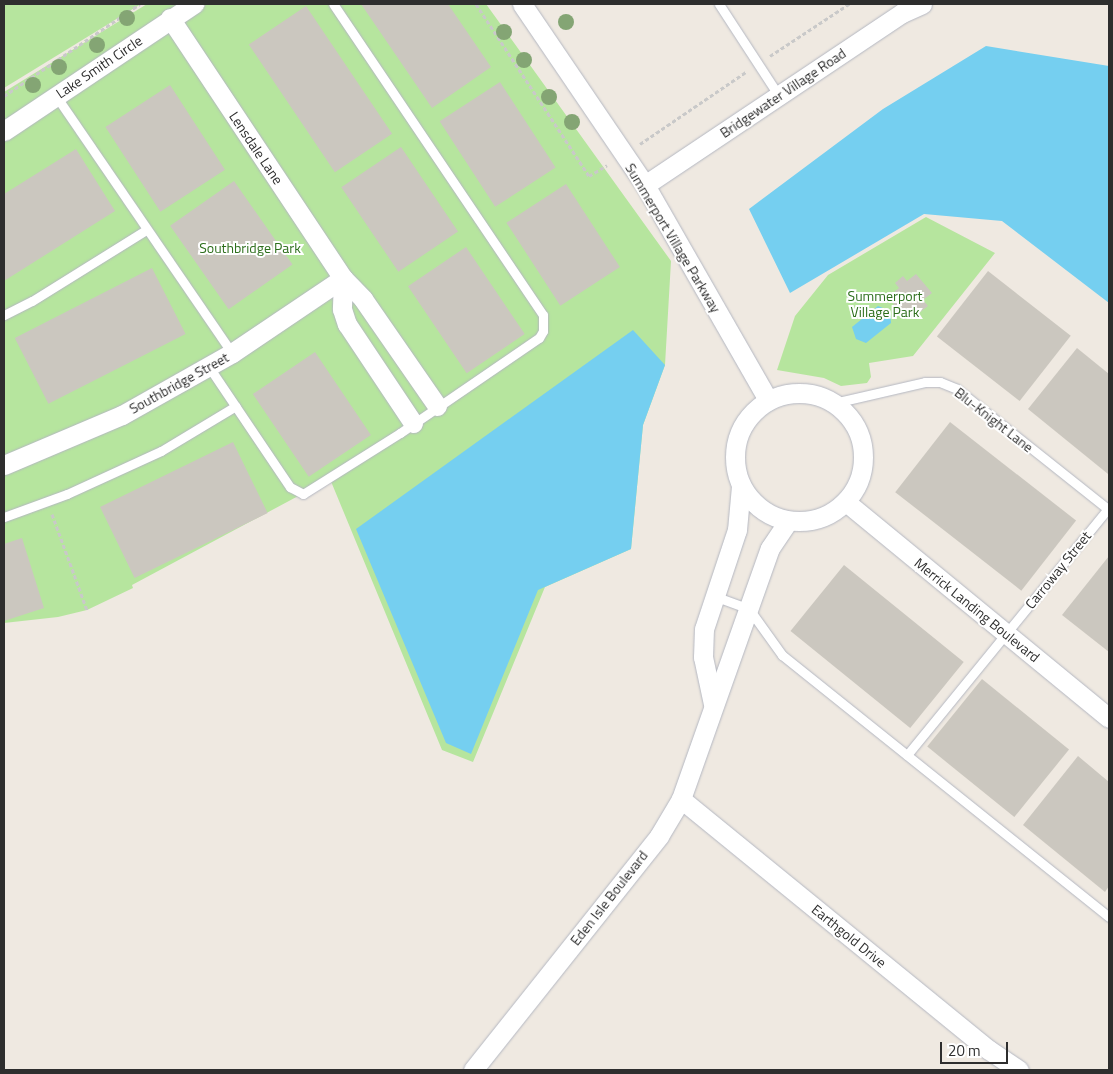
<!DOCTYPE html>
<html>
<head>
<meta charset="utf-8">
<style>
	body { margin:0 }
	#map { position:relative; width:1113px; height:1074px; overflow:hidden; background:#efe9e1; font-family:"Titillium Web",sans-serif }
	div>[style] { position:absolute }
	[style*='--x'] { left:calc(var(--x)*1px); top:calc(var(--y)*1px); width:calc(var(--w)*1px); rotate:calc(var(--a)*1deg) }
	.green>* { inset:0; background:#b6e59e }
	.water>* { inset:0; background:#75cff0 }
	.building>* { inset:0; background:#cbc7bf; transform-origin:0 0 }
	.path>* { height:3px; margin-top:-1.5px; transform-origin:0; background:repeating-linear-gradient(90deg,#c9c9c9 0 4px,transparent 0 6.5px) }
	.roads { filter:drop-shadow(0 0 1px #b4b7c1) drop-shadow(0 0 1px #b4b7c1) }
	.service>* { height:9px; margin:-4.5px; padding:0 4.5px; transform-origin:4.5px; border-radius:4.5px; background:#fff }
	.minor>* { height:19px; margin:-9.5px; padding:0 9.5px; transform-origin:9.5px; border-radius:9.5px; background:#fff }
	.minor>.ring { margin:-9.5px; padding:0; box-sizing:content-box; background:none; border:19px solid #fff; border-radius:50% }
	.trees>* { width:16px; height:16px; margin:-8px; border-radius:50%; background:#84a574 }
	span { translate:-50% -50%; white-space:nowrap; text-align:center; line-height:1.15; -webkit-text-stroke:4px #fff; paint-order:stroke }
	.street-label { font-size:14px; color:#2e2e2e }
	.park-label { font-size:14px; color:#2c6e1b }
	.frame { position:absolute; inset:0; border:5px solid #2e2e2e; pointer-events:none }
	.scale { position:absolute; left:940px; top:1042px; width:68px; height:22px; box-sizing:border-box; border:2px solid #2e2e2e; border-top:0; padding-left:6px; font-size:15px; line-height:18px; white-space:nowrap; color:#2e2e2e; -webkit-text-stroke:4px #fff; paint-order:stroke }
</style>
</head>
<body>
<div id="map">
	<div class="green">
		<i style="clip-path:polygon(4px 4px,141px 4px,4px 88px)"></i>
		<i style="clip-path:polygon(147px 4px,486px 4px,671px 261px,665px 365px,643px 425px,631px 549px,545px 587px,473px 762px,442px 750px,330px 479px,132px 585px,133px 588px,87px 610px,58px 617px,4px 623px,4px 92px)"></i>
		<i style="clip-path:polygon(926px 217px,995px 253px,913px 356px,869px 363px,871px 377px,867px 383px,841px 386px,824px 378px,777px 370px,795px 316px,828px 275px)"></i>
	</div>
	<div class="water">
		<i style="clip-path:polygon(986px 46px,1109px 66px,1109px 303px,1002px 221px,924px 214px,790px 293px,749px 209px,883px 109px)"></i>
		<i style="clip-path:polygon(878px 306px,890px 311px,891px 323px,866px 343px,856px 339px,852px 327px)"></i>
		<i style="clip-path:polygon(633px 330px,665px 365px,643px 425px,631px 549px,538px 590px,471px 754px,446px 743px,356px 529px)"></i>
	</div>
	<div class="building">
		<i style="clip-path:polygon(361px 4px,448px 4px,491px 67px,432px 108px)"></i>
		<i style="left:306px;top:6px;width:154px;height:69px;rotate:56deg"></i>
		<i style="left:500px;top:82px;width:102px;height:72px;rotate:57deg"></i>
		<i style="left:170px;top:85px;width:101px;height:77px;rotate:57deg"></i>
		<i style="left:401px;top:147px;width:102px;height:72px;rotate:56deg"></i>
		<i style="clip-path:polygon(76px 149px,115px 211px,4px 281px,4px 194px)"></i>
		<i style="left:234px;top:181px;width:102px;height:78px;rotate:55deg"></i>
		<i style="left:566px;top:184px;width:99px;height:71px;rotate:57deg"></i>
		<i style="left:466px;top:247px;width:105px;height:70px;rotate:56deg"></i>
		<i style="left:152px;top:268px;width:74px;height:154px;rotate:63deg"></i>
		<i style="left:988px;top:271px;width:105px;height:83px;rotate:38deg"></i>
		<i style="clip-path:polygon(916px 274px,932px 293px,923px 300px,928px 306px,919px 313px,914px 307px,903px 316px,888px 297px,899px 288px,895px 283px,903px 276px,907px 281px)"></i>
		<i style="clip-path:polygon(1077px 348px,1109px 374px,1108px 474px,1028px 409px)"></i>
		<i style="left:315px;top:352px;width:100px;height:75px;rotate:56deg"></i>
		<i style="left:950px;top:422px;width:160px;height:89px;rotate:38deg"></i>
		<i style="left:233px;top:442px;width:79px;height:148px;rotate:64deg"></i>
		<i style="clip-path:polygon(22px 538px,44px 608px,4px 621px,4px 544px)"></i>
		<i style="clip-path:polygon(1109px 556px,1109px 652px,1062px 615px)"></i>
		<i style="left:844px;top:565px;width:154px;height:85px;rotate:39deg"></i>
		<i style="left:982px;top:679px;width:112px;height:87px;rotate:39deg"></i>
		<i style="clip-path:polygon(1078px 756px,1109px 782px,1109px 886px,1105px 892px,1023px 825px)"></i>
	</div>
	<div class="path">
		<i style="--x:476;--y:4;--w:206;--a:56.7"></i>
		<i style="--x:589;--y:176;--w:21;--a:-31"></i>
		<i style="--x:770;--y:56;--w:95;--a:-33.4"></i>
		<i style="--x:4;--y:96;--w:164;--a:-34.1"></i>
		<i style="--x:640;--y:144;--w:128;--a:-34.2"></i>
		<i style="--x:52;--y:514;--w:102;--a:70"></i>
	</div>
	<div class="roads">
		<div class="service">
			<i style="--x:719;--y:4;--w:110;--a:56.9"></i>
			<i style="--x:56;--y:96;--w:311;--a:55.6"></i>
			<i style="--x:4;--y:315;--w:31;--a:-27"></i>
			<i style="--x:32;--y:301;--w:134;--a:-31.9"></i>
			<i style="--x:209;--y:367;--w:145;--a:56"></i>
			<i style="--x:290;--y:487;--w:15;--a:28"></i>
			<i style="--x:303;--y:494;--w:115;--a:-32.2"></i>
			<i style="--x:400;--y:433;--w:168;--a:-34.4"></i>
			<i style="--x:539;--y:338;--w:8;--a:-60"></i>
			<i style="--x:543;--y:331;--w:16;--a:-90"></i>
			<i style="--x:543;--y:315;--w:375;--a:-124"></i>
			<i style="--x:834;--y:403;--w:93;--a:-13"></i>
			<i style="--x:925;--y:382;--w:15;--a:0"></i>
			<i style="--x:940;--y:382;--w:18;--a:22"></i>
			<i style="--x:957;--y:389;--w:193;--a:38.5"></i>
			<i style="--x:4;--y:517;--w:67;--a:-20.1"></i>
			<i style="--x:67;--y:494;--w:103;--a:-24.6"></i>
			<i style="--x:161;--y:451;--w:87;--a:-31"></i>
			<i style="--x:714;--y:596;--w:37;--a:20"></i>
			<i style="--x:749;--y:609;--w:57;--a:54.3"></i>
			<i style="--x:782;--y:655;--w:419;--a:38.7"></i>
			<i style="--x:907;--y:755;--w:320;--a:-50.8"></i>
		</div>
		<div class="minor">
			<i style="--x:522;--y:4;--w:219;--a:55.8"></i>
			<i style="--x:645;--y:185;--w:248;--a:60.2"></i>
			<i style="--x:170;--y:18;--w:312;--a:56.4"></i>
			<i style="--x:343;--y:278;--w:29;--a:46"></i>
			<i style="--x:363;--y:299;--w:130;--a:55.3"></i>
			<i style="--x:4;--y:131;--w:229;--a:-33.8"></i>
			<i style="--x:645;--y:185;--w:309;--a:-33.8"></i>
			<i style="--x:902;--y:13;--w:22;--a:-24"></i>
			<i style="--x:343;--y:278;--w:31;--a:92"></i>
			<i style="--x:342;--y:309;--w:16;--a:72"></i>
			<i style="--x:347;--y:324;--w:119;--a:56.3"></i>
			<i class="ring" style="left:735px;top:393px;width:109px;height:109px"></i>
			<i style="--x:4;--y:465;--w:128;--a:-23"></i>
			<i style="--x:122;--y:415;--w:126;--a:-29.4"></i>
			<i style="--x:232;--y:353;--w:134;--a:-34"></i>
			<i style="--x:846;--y:502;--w:340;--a:39.4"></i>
			<i style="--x:713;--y:704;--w:48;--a:-102"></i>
			<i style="--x:703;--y:657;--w:28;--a:-88"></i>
			<i style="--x:704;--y:629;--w:104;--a:-71.6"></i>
			<i style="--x:737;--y:530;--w:44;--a:-84.8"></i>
			<i style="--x:681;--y:799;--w:397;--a:39.2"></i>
			<i style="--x:989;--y:1050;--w:36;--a:34"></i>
			<i style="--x:473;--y:1070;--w:299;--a:-51.5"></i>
			<i style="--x:659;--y:836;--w:43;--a:-59.3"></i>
			<i style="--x:681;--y:799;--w:266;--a:-70.5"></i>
			<i style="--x:770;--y:548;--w:32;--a:-56"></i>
		</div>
	</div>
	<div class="trees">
		<i style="left:127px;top:18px"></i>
		<i style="left:566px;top:22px"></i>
		<i style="left:504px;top:32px"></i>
		<i style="left:97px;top:45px"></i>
		<i style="left:524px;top:60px"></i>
		<i style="left:59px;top:67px"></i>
		<i style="left:33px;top:85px"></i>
		<i style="left:549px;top:97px"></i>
		<i style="left:572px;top:122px"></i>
	</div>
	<div class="street-label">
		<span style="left:99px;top:67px;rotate:-34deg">Lake Smith Circle</span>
		<span style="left:783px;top:93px;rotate:-34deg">Bridgewater Village Road</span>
		<span style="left:256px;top:148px;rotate:56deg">Lensdale Lane</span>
		<span style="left:673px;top:238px;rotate:59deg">Summerport Village Parkway</span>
		<span style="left:179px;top:383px;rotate:-29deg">Southbridge Street</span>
		<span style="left:994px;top:420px;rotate:38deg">Blu-Knight Lane</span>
		<span style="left:1058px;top:570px;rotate:-51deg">Carroway Street</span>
		<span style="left:977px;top:610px;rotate:39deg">Merrick Landing Boulevard</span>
		<span style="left:609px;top:898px;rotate:-52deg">Eden Isle Boulevard</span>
		<span style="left:849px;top:936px;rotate:39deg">Earthgold Drive</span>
	</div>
	<div class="park-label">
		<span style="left:250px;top:248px">Southbridge Park</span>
		<span style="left:885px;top:304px">Summerport<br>Village Park</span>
	</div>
	<div class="frame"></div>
	<div class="scale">20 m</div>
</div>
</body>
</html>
